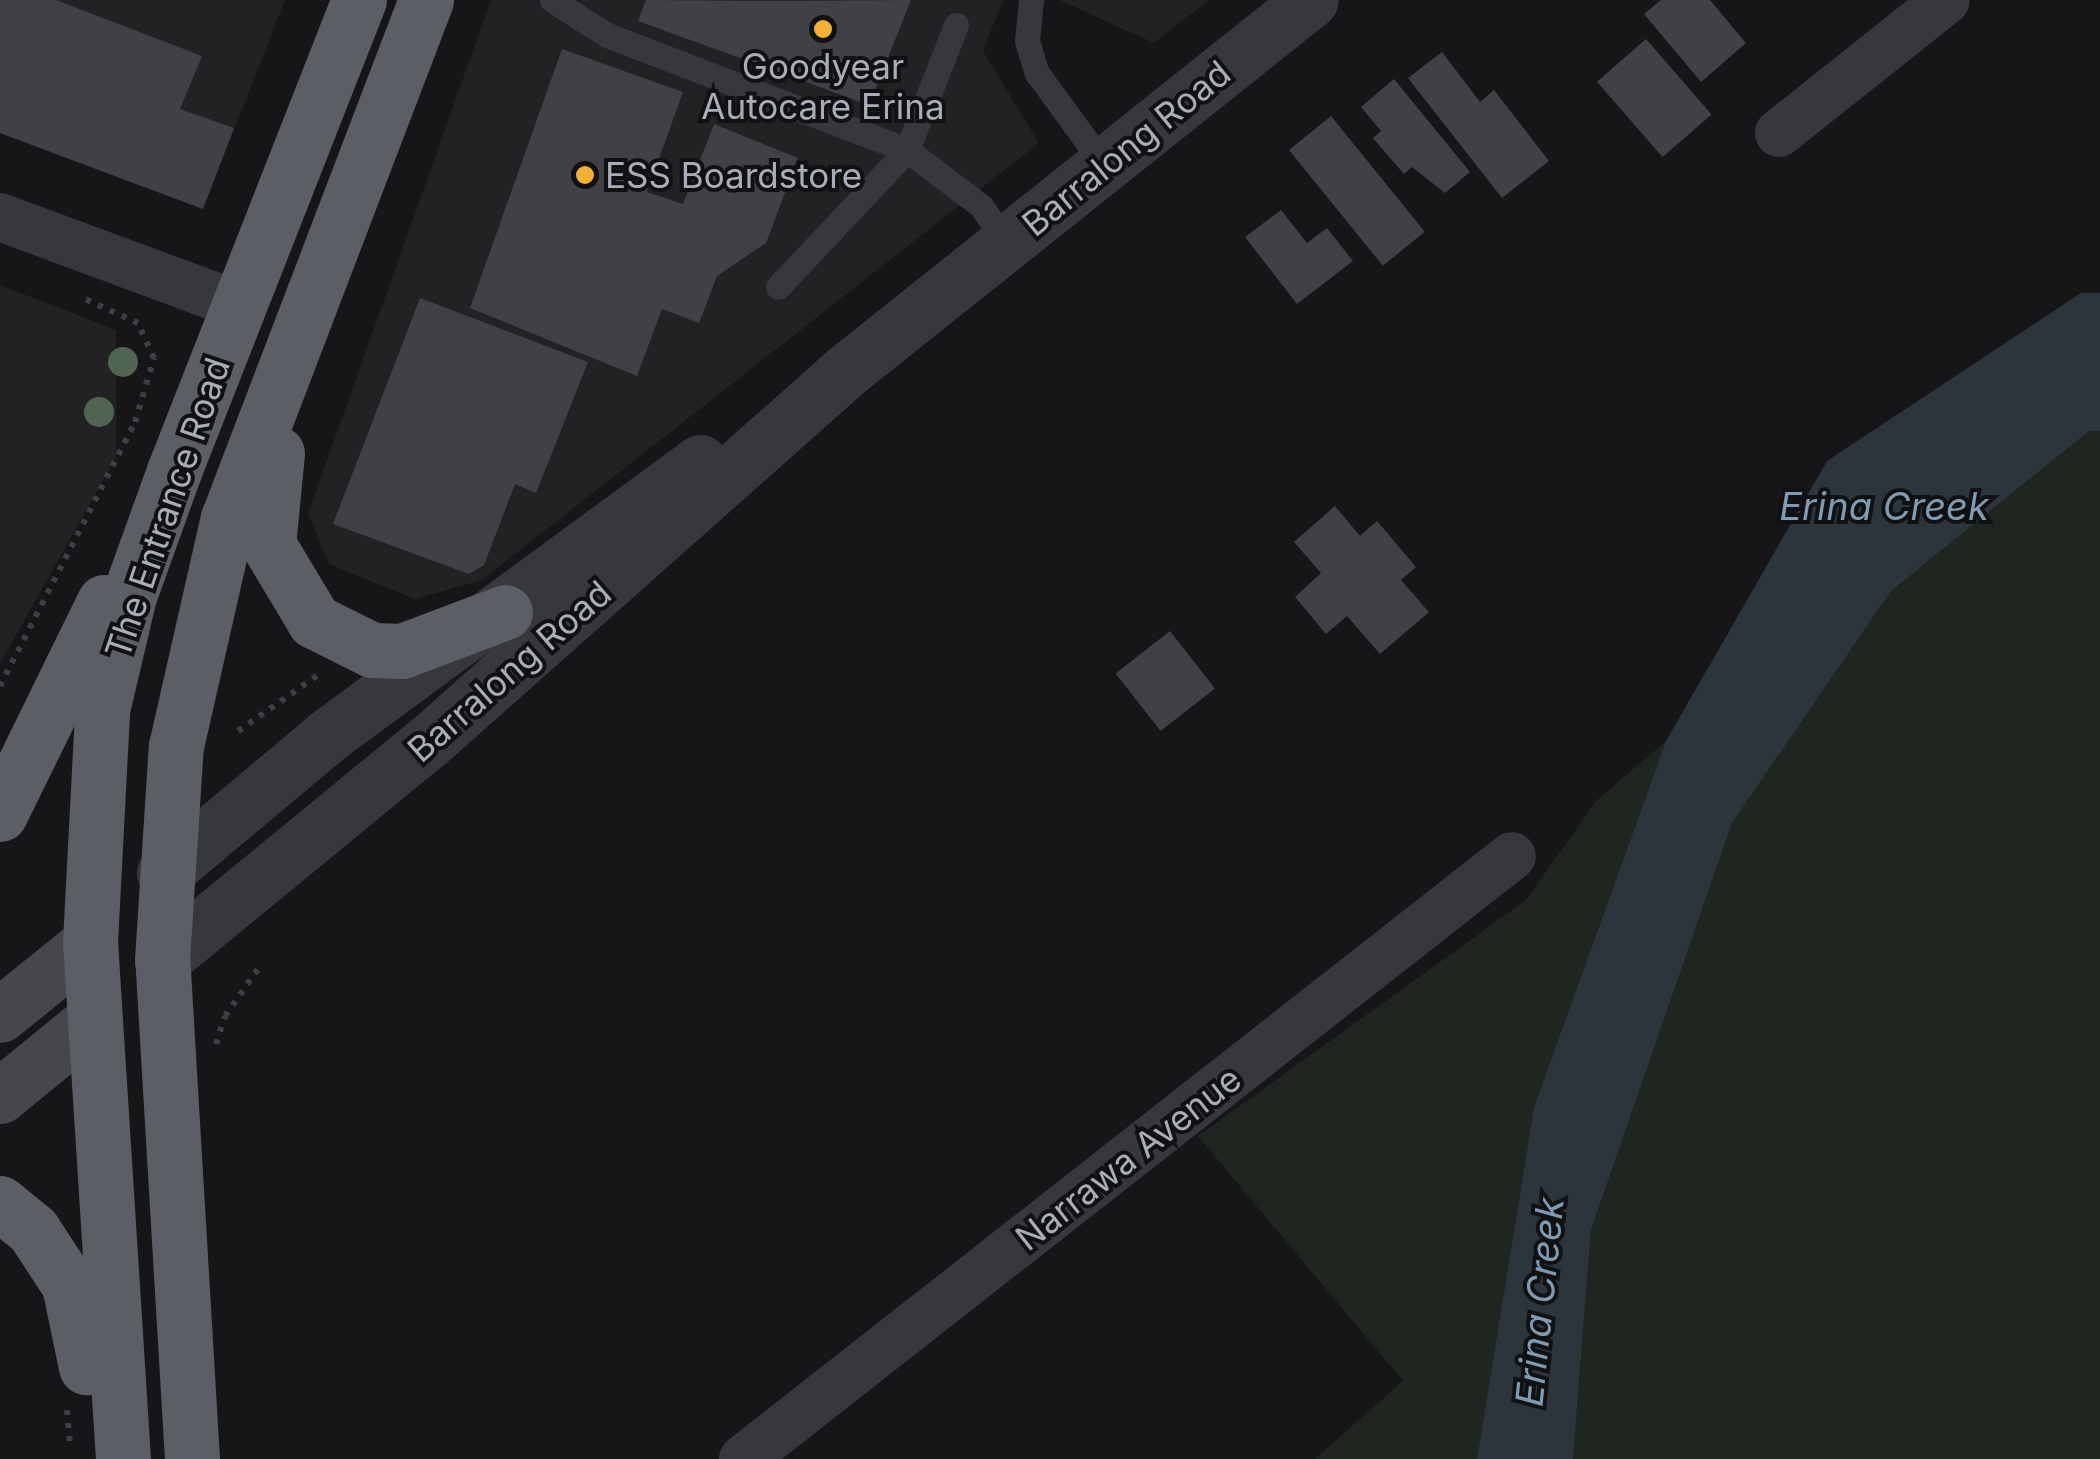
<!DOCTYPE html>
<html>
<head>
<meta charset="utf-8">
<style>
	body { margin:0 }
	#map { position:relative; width:2100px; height:1459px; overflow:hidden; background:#161618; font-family:Inter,sans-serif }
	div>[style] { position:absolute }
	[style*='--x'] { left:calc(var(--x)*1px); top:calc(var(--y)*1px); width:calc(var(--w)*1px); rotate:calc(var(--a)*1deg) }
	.built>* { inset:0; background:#222225 }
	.green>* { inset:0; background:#1e261f }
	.water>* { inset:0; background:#2c353c }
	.building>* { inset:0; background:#404145; transform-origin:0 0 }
	.path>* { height:6px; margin-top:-3px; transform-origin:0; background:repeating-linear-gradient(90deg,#3d3f44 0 5px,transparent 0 13px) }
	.service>* { height:25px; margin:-12.5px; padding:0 12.5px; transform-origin:12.5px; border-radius:12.5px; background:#37383d }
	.minor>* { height:48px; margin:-24px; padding:0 24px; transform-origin:24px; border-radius:24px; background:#37383d }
	.tertiary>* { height:55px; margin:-27.5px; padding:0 27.5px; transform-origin:27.5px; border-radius:27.5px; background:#37383d }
	.secondary>* { height:55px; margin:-27.5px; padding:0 27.5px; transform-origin:27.5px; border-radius:27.5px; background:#45474d }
	.trunk>* { height:55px; margin:-27.5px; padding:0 27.5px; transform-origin:27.5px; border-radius:27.5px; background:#5b5e65 }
	.trees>* { width:30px; height:30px; margin:-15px; border-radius:50%; background:#506452 }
	.dots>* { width:28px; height:28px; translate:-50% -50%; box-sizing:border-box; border:5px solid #111113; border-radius:50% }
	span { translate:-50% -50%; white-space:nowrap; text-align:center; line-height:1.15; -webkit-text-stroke:8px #111113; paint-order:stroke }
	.poi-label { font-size:35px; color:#a8adb8 }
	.left { translate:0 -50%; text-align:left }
	.street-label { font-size:35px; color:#a8adb8 }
	.water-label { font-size:38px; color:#7f9bb3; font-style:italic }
</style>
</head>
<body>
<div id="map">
	<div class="built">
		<i style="clip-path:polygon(0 0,285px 0,203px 209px,0 133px)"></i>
		<i style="clip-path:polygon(491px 0,1003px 0,983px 51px,1039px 143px,482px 580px,415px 599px,329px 564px,308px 514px)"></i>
		<i style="clip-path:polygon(1059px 0,1209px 0,1154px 43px)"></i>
		<i style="clip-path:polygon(0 285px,116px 330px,116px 457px,0 664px)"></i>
	</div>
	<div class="green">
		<i style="clip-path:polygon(2089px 431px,2100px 431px,2100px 1459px,1573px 1459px,1591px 1230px,1732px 823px,1891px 591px)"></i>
		<i style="clip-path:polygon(1666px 741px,1534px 1107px,1477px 1459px,1315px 1459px,1403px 1381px,1198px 1136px,1526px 900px,1596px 801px)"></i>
	</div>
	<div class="water">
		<i style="clip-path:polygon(2081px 293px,2100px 293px,2100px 431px,2089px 431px,1891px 591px,1732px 823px,1591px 1230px,1573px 1459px,1477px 1459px,1534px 1107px,1666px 741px,1827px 461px)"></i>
	</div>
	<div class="building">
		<i style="clip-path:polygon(0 0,56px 0,202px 56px,180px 109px,234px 128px,203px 209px,0 133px)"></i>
		<i style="clip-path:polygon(646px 0,780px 1px,911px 0,869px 105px,638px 21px)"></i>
		<i style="clip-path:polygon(1661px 0,1710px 0,1746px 43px,1701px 82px,1644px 14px)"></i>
		<i style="left:1646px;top:39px;width:100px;height:65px;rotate:49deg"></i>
		<i style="clip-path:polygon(562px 49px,683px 92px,647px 192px,683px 204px,714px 124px,798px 158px,766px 243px,717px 276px,699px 323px,662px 309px,637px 376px,470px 308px)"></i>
		<i style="clip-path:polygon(1442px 52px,1480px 102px,1494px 90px,1549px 161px,1502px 198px,1408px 78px)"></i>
		<i style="clip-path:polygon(1394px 79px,1470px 172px,1445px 193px,1412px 167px,1404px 174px,1373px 138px,1381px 131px,1361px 107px)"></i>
		<i style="left:1331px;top:116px;width:149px;height:54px;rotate:51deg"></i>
		<i style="clip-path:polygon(1281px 210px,1307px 243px,1327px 228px,1353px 261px,1297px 304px,1245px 237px)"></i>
		<i style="clip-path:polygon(420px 298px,588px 362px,536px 493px,515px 484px,484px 565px,469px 574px,333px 524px)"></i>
		<i style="clip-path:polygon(1335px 506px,1360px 536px,1377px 521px,1416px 567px,1401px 580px,1429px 612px,1380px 654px,1347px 616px,1326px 634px,1295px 597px,1321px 573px,1294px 542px)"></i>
		<i style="left:1170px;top:631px;width:73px;height:69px;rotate:52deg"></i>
	</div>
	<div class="path">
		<i style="--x:0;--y:686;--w:297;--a:-62.9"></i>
		<i style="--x:135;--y:422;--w:67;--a:-73.5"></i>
		<i style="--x:154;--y:358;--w:38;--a:-115"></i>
		<i style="--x:138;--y:323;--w:60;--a:-155.6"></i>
		<i style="--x:238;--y:731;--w:98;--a:-35"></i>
		<i style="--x:216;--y:1044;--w:29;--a:-72"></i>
		<i style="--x:225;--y:1016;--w:57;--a:-54.9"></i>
		<i style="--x:67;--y:1410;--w:38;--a:85"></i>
	</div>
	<div class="service">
		<i style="--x:552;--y:0;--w:65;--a:32.5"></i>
		<i style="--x:607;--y:35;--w:321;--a:21"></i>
		<i style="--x:907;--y:150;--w:188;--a:133.3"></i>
		<i style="--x:1031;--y:0;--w:41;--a:95.6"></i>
		<i style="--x:1027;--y:41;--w:34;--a:73"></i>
		<i style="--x:1037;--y:73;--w:114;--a:53.9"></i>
		<i style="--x:956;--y:25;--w:134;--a:111.4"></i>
		<i style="--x:907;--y:150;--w:93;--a:37.1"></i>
		<i style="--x:981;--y:206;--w:45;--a:54.9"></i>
	</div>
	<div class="minor">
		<i style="--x:1779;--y:133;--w:213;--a:-38.5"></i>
		<i style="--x:0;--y:217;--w:254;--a:20.3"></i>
		<i style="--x:743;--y:1459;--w:977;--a:-38.1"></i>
	</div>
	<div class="tertiary">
		<i style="--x:164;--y:873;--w:213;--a:-40"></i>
		<i style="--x:327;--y:736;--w:463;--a:-36.3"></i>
		<i style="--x:162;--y:960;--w:345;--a:-39.4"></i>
		<i style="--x:429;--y:741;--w:559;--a:-41.59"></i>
		<i style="--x:847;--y:370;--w:593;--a:-38.57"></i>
	</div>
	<div class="secondary">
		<i style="--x:0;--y:1015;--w:116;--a:-39"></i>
		<i style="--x:0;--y:1096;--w:120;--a:-39.3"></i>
	</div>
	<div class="trunk">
		<i style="--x:277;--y:453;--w:91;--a:95.6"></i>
		<i style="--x:268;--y:544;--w:90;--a:59.1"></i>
		<i style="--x:314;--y:621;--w:65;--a:26.6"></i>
		<i style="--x:372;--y:650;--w:30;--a:2"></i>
		<i style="--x:402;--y:651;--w:110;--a:-20.7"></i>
		<i style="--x:0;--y:814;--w:236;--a:-63.9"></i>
		<i style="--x:0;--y:1203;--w:43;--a:39.3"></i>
		<i style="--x:33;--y:1230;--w:66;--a:56.8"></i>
		<i style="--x:69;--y:1285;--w:84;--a:78.3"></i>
		<i style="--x:123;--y:1459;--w:518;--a:-93.65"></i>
		<i style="--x:90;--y:942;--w:232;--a:-87"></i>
		<i style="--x:102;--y:710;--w:117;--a:-76.7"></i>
		<i style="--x:129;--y:596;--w:133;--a:-70.2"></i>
		<i style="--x:174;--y:471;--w:506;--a:-68.56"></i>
		<i style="--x:192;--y:1459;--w:500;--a:-93.4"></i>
		<i style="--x:162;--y:960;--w:214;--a:-86.3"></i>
		<i style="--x:176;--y:746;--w:234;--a:-77.2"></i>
		<i style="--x:228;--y:518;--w:555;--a:-69.08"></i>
	</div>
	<div class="trees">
		<i style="left:123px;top:362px"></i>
		<i style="left:99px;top:412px"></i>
	</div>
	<div class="dots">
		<i style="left:823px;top:29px;background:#f2b134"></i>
		<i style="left:585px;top:175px;background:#f2b134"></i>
	</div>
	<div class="poi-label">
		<span style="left:823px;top:86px">Goodyear<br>Autocare Erina</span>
		<span class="left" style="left:605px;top:175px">ESS Boardstore</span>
	</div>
	<div class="street-label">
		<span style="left:1126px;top:148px;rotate:-39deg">Barralong Road</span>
		<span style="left:167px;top:508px;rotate:-71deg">The Entrance Road</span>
		<span style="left:509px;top:671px;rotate:-41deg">Barralong Road</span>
		<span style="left:1128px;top:1158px;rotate:-38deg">Narrawa Avenue</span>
	</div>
	<div class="water-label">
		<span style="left:1884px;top:507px">Erina Creek</span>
		<span style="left:1540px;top:1302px;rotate:-84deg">Erina Creek</span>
	</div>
</div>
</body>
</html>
